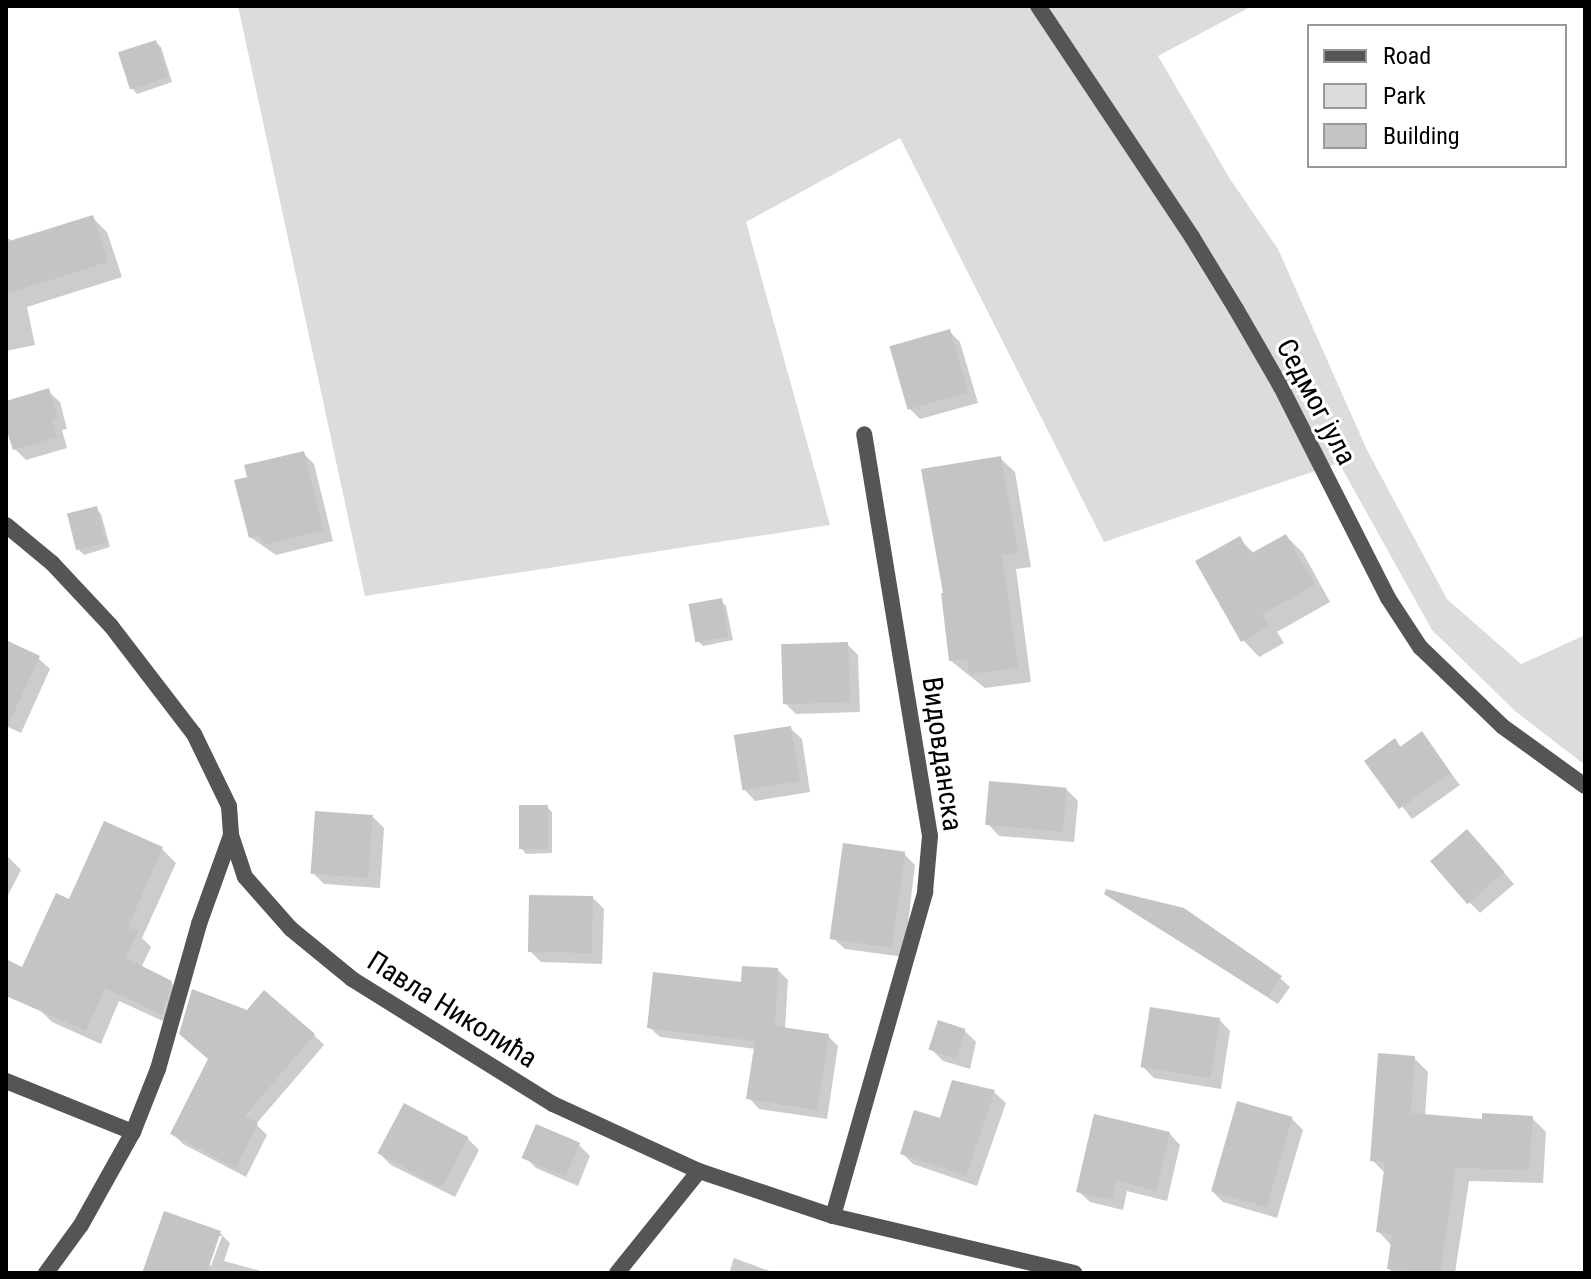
<!DOCTYPE html>
<html>
<head>
<meta charset="utf-8">
<style>
	body { margin:0 }
	#map { position:relative; width:1591px; height:1279px; overflow:hidden; background:#fff; font-family:"Roboto Condensed",sans-serif }
	div>[style] { position:absolute }
	[style*='--x'] { left:calc(var(--x)*1px); top:calc(var(--y)*1px); width:calc(var(--w)*1px); rotate:calc(var(--a)*1deg) }
	.green>* { inset:0; background:#dcdcdc }
	.shadow>* { inset:0; background:#0003 }
	.building>* { inset:0; background:#c4c4c4; transform-origin:0 0 }
	.minor>* { height:16px; margin:-8px; padding:0 8px; transform-origin:8px; border-radius:8px; background:#555 }
	span { translate:-50% -50%; white-space:nowrap; text-align:center; line-height:1.15; -webkit-text-stroke:6px #fff; paint-order:stroke }
	.street-label { font-size:28px; color:#000 }
	.frame { position:absolute; inset:0; border:8px solid #000; pointer-events:none }
	.legend { position:absolute; left:1307px; top:24px; width:260px; height:144px; box-sizing:border-box; background:#fff; border:2px solid #999; margin:0; padding:10px 14px; list-style:none; font-size:24px; color:#000 }
	.legend li { display:flex; align-items:center; gap:16px; height:40px }
	.legend b { width:40px; border:2px solid #999 }
</style>
</head>
<body>
<div id="map">
	<div class="green">
		<i style="clip-path:polygon(238px 6px,1252px 6px,1158px 56px,1230px 179px,1278px 249px,1367px 450px,1447px 599px,1521px 664px,1585px 635px,1585px 765px,1515px 711px,1432px 630px,1339px 463px,1104px 542px,900px 138px,746px 222px,830px 525px,365px 596px)"></i>
	</div>
	<div class="shadow">
		<i style="clip-path:polygon(156px 42px,161px 47px,172px 82px,137px 94px,132px 88px)"></i>
		<i style="clip-path:polygon(92px 217px,107px 232px,122px 277px,27px 307px,35px 345px,6px 351px,6px 236px,12px 242px)"></i>
		<i style="clip-path:polygon(949px 331px,960px 342px,978px 403px,920px 419px,909px 408px)"></i>
		<i style="clip-path:polygon(48px 391px,60px 402px,67px 429px,62px 430px,67px 448px,26px 460px,15px 449px,6px 421px,6px 404px)"></i>
		<i style="clip-path:polygon(303px 453px,314px 464px,333px 541px,276px 555px,250px 537px)"></i>
		<i style="clip-path:polygon(1000px 458px,1015px 472px,1031px 567px,1016px 569px,1031px 682px,985px 688px,951px 661px)"></i>
		<i style="clip-path:polygon(96px 509px,101px 514px,110px 547px,84px 555px,79px 550px)"></i>
		<i style="clip-path:polygon(1286px 536px,1303px 553px,1330px 602px,1277px 632px,1284px 643px,1259px 657px,1243px 640px,1239px 539px,1255px 554px)"></i>
		<i style="clip-path:polygon(721px 601px,726px 606px,733px 640px,703px 646px,698px 641px)"></i>
		<i style="clip-path:polygon(6px 643px,38px 658px,50px 669px,21px 733px,6px 726px)"></i>
		<i style="clip-path:polygon(847px 644px,858px 655px,860px 712px,796px 714px,785px 703px)"></i>
		<i style="clip-path:polygon(790px 728px,802px 739px,810px 792px,755px 801px,744px 789px)"></i>
		<i style="clip-path:polygon(1421px 734px,1460px 785px,1412px 819px,1367px 761px,1395px 741px,1402px 748px)"></i>
		<i style="clip-path:polygon(1067px 790px,1078px 801px,1074px 842px,999px 836px,988px 824px)"></i>
		<i style="clip-path:polygon(547px 807px,552px 812px,552px 853px,526px 854px,521px 848px)"></i>
		<i style="clip-path:polygon(373px 817px,384px 828px,380px 888px,324px 884px,313px 873px)"></i>
		<i style="clip-path:polygon(1478px 842px,1514px 884px,1480px 913px,1469px 902px)"></i>
		<i style="clip-path:polygon(162px 849px,176px 863px,142px 938px,151px 947px,141px 968px,170px 982px,185px 996px,176px 1027px,119px 1001px,101px 1044px,52px 1022px,38px 1008px,70px 902px)"></i>
		<i style="clip-path:polygon(904px 854px,915px 865px,904px 957px,845px 949px,833px 938px)"></i>
		<i style="clip-path:polygon(6px 855px,21px 870px,6px 899px)"></i>
		<i style="clip-path:polygon(1106px 894px,1280px 978px,1290px 987px,1278px 1004px)"></i>
		<i style="clip-path:polygon(593px 898px,604px 909px,602px 964px,541px 962px,530px 951px)"></i>
		<i style="clip-path:polygon(778px 970px,788px 980px,785px 1029px,828px 1036px,838px 1046px,827px 1119px,759px 1109px,749px 1098px,756px 1049px,660px 1037px,649px 1027px)"></i>
		<i style="clip-path:polygon(248px 1012px,314px 1035px,324px 1045px,256px 1124px,267px 1135px,246px 1177px,183px 1144px,173px 1134px)"></i>
		<i style="clip-path:polygon(1219px 1019px,1230px 1031px,1221px 1089px,1154px 1078px,1143px 1067px)"></i>
		<i style="clip-path:polygon(965px 1031px,976px 1042px,970px 1069px,943px 1061px,932px 1050px)"></i>
		<i style="clip-path:polygon(1414px 1058px,1428px 1072px,1425px 1116px,1484px 1121px,1532px 1118px,1546px 1132px,1543px 1183px,1469px 1181px,1455px 1273px,1393px 1273px,1389px 1269px,1392px 1246px,1378px 1231px,1386px 1174px,1372px 1160px)"></i>
		<i style="clip-path:polygon(953px 1082px,994px 1092px,1006px 1103px,977px 1186px,913px 1164px,902px 1153px,941px 1121px)"></i>
		<i style="clip-path:polygon(1292px 1119px,1303px 1130px,1277px 1218px,1223px 1202px,1212px 1191px)"></i>
		<i style="clip-path:polygon(537px 1127px,579px 1145px,590px 1156px,578px 1186px,536px 1168px,525px 1157px)"></i>
		<i style="clip-path:polygon(1169px 1133px,1180px 1145px,1167px 1201px,1127px 1191px,1123px 1210px,1090px 1202px,1078px 1191px)"></i>
		<i style="clip-path:polygon(468px 1139px,479px 1150px,455px 1197px,391px 1165px,380px 1154px)"></i>
		<i style="clip-path:polygon(evenodd,220px 1233px,230px 1243px,224px 1261px,268px 1273px,145px 1273px,220px 1233px,218px 1236px,222px 1236px,211px 1266px,208px 1265px,218px 1236px)"></i>
		<i style="clip-path:polygon(734px 1258px,775px 1273px,729px 1273px)"></i>
	</div>
	<div class="building">
		<i style="left:156px;top:40px;width:39px;height:40px;rotate:72deg"></i>
		<i style="clip-path:polygon(93px 215px,108px 262px,6px 294px,6px 242px)"></i>
		<i style="left:950px;top:329px;width:66px;height:63px;rotate:74deg"></i>
		<i style="clip-path:polygon(49px 388px,58px 418px,52px 419px,57px 437px,13px 450px,6px 428px,6px 401px)"></i>
		<i style="clip-path:polygon(304px 451px,323px 530px,263px 545px,260px 535px,249px 538px,234px 480px,247px 477px,244px 465px)"></i>
		<i style="clip-path:polygon(1001px 456px,1018px 553px,1002px 555px,1018px 668px,969px 674px,967px 659px,949px 661px,941px 593px,943px 593px,921px 469px)"></i>
		<i style="left:97px;top:506px;width:38px;height:31px;rotate:76deg"></i>
		<i style="clip-path:polygon(1286px 534px,1315px 585px,1262px 614px,1268px 626px,1241px 642px,1195px 561px,1240px 536px,1250px 554px)"></i>
		<i style="left:722px;top:598px;width:39px;height:34px;rotate:80deg"></i>
		<i style="clip-path:polygon(6px 640px,40px 656px,6px 730px)"></i>
		<i style="left:848px;top:642px;width:60px;height:67px;rotate:88deg"></i>
		<i style="left:791px;top:726px;width:56px;height:58px;rotate:81deg"></i>
		<i style="clip-path:polygon(1422px 731px,1451px 773px,1399px 809px,1364px 761px,1395px 738px,1400px 747px)"></i>
		<i style="left:989px;top:781px;width:78px;height:44px;rotate:5deg"></i>
		<i style="left:519px;top:805px;width:29px;height:44px"></i>
		<i style="left:315px;top:811px;width:58px;height:63px;rotate:4deg"></i>
		<i style="clip-path:polygon(104px 821px,163px 847px,128px 927px,138px 931px,126px 958px,172px 981px,162px 1015px,105px 988px,86px 1031px,6px 996px,6px 959px,22px 967px,56px 893px,69px 899px)"></i>
		<i style="left:1467px;top:829px;width:57px;height:49px;rotate:49deg"></i>
		<i style="left:843px;top:843px;width:63px;height:97px;rotate:8deg"></i>
		<i style="clip-path:polygon(1106px 889px,1184px 908px,1282px 976px,1268px 997px,1104px 894px)"></i>
		<i style="left:529px;top:895px;width:64px;height:57px;rotate:1deg"></i>
		<i style="clip-path:polygon(742px 966px,778px 968px,775px 1026px,829px 1034px,817px 1110px,746px 1099px,755px 1041px,647px 1028px,653px 972px,741px 982px)"></i>
		<i style="clip-path:polygon(192px 989px,247px 1010px,264px 990px,315px 1034px,245px 1116px,258px 1123px,236px 1168px,170px 1134px,208px 1059px,179px 1034px)"></i>
		<i style="left:1150px;top:1007px;width:71px;height:61px;rotate:9deg"></i>
		<i style="left:938px;top:1020px;width:29px;height:31px;rotate:18deg"></i>
		<i style="clip-path:polygon(1378px 1053px,1415px 1056px,1411px 1113px,1482px 1119px,1482px 1113px,1533px 1116px,1529px 1170px,1456px 1168px,1440px 1273px,1387px 1269px,1392px 1235px,1376px 1232px,1385px 1162px,1370px 1161px)"></i>
		<i style="clip-path:polygon(952px 1080px,995px 1090px,966px 1176px,900px 1154px,914px 1110px,940px 1118px)"></i>
		<i style="left:1237px;top:1101px;width:58px;height:94px;rotate:16deg"></i>
		<i style="left:404px;top:1103px;width:73px;height:57px;rotate:28deg"></i>
		<i style="clip-path:polygon(1094px 1114px,1170px 1132px,1156px 1191px,1116px 1181px,1112px 1200px,1076px 1192px)"></i>
		<i style="left:536px;top:1124px;width:48px;height:37px;rotate:23deg"></i>
		<i style="clip-path:polygon(164px 1211px,221px 1231px,207px 1273px,142px 1273px)"></i>
	</div>
	<div class="minor">
		<i style="--x:1038;--y:6;--w:278;--a:56.3"></i>
		<i style="--x:1192;--y:237;--w:84;--a:58.6"></i>
		<i style="--x:1236;--y:309;--w:90;--a:60"></i>
		<i style="--x:1281;--y:387;--w:237;--a:63.1"></i>
		<i style="--x:1388;--y:598;--w:59;--a:56.9"></i>
		<i style="--x:1420;--y:647;--w:114;--a:43.9"></i>
		<i style="--x:1502;--y:726;--w:102;--a:35.9"></i>
		<i style="--x:6;--y:525;--w:60;--a:39.6"></i>
		<i style="--x:52;--y:563;--w:86;--a:46.9"></i>
		<i style="--x:111;--y:626;--w:136;--a:52.5"></i>
		<i style="--x:194;--y:734;--w:80;--a:64.1"></i>
		<i style="--x:229;--y:806;--w:29;--a:86"></i>
		<i style="--x:231;--y:835;--w:44;--a:71.6"></i>
		<i style="--x:245;--y:877;--w:69;--a:48.5"></i>
		<i style="--x:291;--y:929;--w:79;--a:39.3"></i>
		<i style="--x:352;--y:979;--w:237;--a:31.9"></i>
		<i style="--x:553;--y:1104;--w:161;--a:24.7"></i>
		<i style="--x:699;--y:1171;--w:141;--a:18.6"></i>
		<i style="--x:833;--y:1216;--w:248;--a:13.3"></i>
		<i style="--x:6;--y:1081;--w:137;--a:21.9"></i>
		<i style="--x:833;--y:1216;--w:337;--a:-74.1"></i>
		<i style="--x:925;--y:892;--w:56;--a:-84.9"></i>
		<i style="--x:930;--y:836;--w:407;--a:-99.3"></i>
		<i style="--x:46;--y:1273;--w:59;--a:-53.9"></i>
		<i style="--x:81;--y:1225;--w:107;--a:-60.8"></i>
		<i style="--x:133;--y:1132;--w:68;--a:-68.4"></i>
		<i style="--x:158;--y:1069;--w:151;--a:-74.2"></i>
		<i style="--x:199;--y:924;--w:95;--a:-70.2"></i>
		<i style="--x:617;--y:1273;--w:131;--a:-51.2"></i>
	</div>
	<div class="street-label">
		<span style="left:1316px;top:402px;rotate:62deg">Седмог јула</span>
		<span style="left:942px;top:754px;rotate:82deg">Видовданска</span>
		<span style="left:452px;top:1010px;rotate:32deg">Павла Николића</span>
	</div>
	<div class="frame"></div>
	<ul class="legend">
	<li><b style="height:10px;background:#555"></b>Road</li>
	<li><b style="height:22px;background:#dcdcdc"></b>Park</li>
	<li><b style="height:22px;background:#c4c4c4"></b>Building</li>
	</ul>
</div>
</body>
</html>
